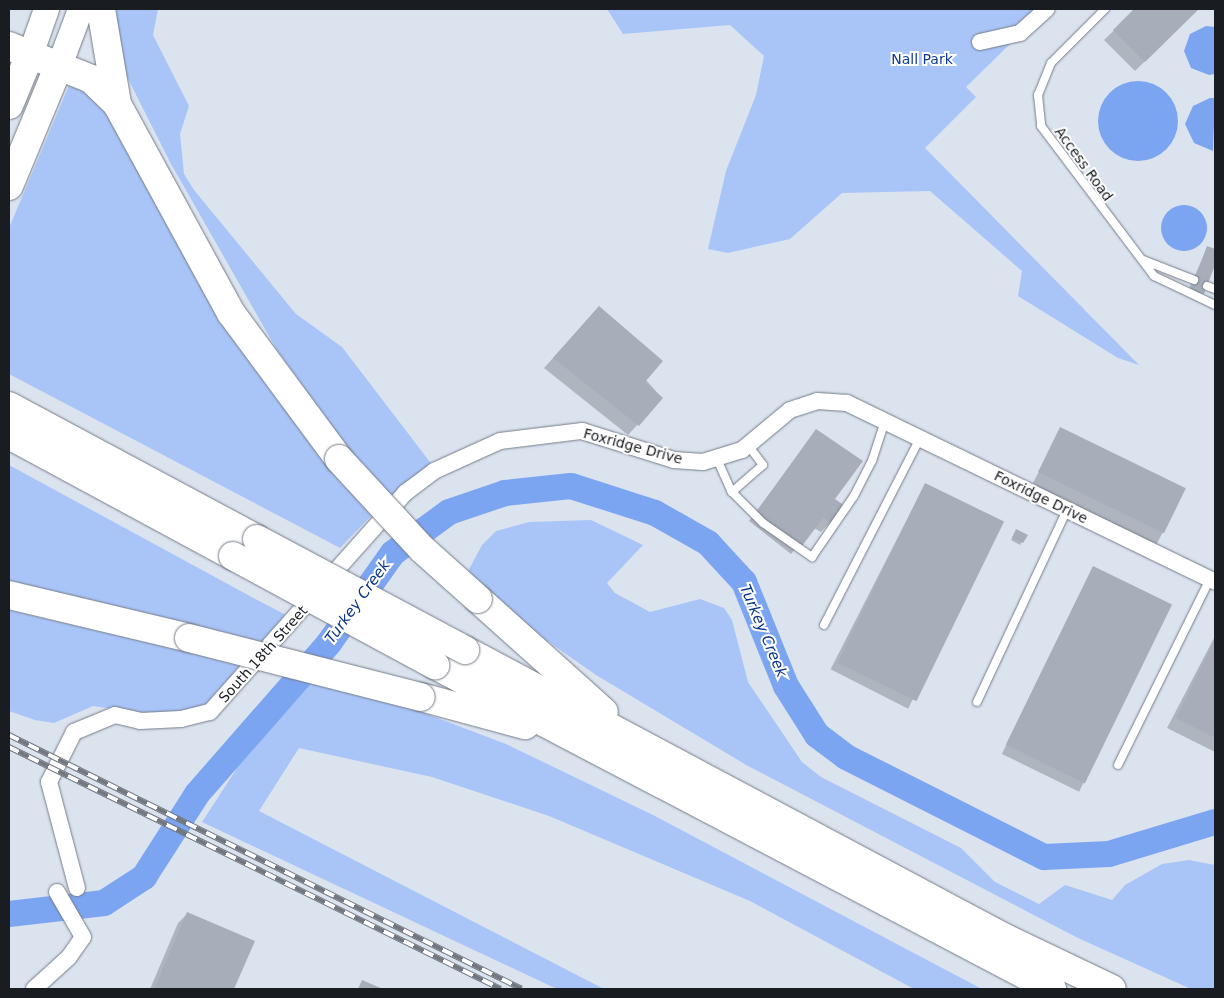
<!DOCTYPE html>
<html>
<head>
<meta charset="utf-8">
<style>
	body { margin:0 }
	#map { position:relative; width:1224px; height:998px; overflow:hidden; background:#dbe3ef; font-family:"DejaVu Sans",sans-serif }
	div>[style] { position:absolute }
	[style*='--x'] { left:calc(var(--x)*1px); top:calc(var(--y)*1px); width:calc(var(--w)*1px); rotate:calc(var(--a)*1deg) }
	.green>* { inset:0; background:#a9c5f8 }
	.water>* { inset:0; background:#7ca5f1 }
	.round { border-radius:50% }
	.shadow>* { inset:0; background:#0003; transform-origin:0 0 }
	.river>* { height:26px; margin:-13px; padding:0 13px; transform-origin:13px; border-radius:13px; background:#7ca5f1 }
	.building>* { inset:0; background:#a7aeba; transform-origin:0 0 }
	.roads { filter:drop-shadow(0 0 1px #757c87) drop-shadow(0 0 1px #757c87) }
	.lane>* { height:8px; margin:-4px; padding:0 4px; transform-origin:4px; border-radius:4px; background:#fff }
	.street>* { height:16px; margin:-8px; padding:0 8px; transform-origin:8px; border-radius:8px; background:#fff }
	.primary>* { height:25px; margin:-12.5px; padding:0 12.5px; transform-origin:12.5px; border-radius:12.5px; background:#fff }
	.highway>* { height:28px; margin:-14px; padding:0 14px; transform-origin:14px; border-radius:14px; background:#fff }
	.rail>* { height:5.5px; margin-top:-2.75px; transform-origin:0; background:repeating-linear-gradient(90deg,#fff 0 11px,#737880 0 22px); box-sizing:border-box; border-block:1px solid #737880 }
	.bridges { filter:drop-shadow(0 0 1px #757c87) drop-shadow(0 0 1px #757c87) }
	.highway-bridge>* { height:28px; margin:-14px; padding:0 14px; transform-origin:14px; border-radius:14px; background:#fff }
	span { translate:-50% -50%; white-space:nowrap; text-align:center; line-height:1.15; -webkit-text-stroke:4px #fff; paint-order:stroke }
	.park-label { font-size:14px; color:#0f3a90 }
	.street-label { font-size:14px; color:#191c20 }
	.water-label { font-size:15px; color:#093489; font-style:italic }
	.frame { position:absolute; inset:0; border:10px solid #191c20; pointer-events:none }
</style>
</head>
<body>
<div id="map">
	<div class="green">
		<i style="clip-path:polygon(113px 9px,158px 9px,153px 35px,189px 106px,180px 134px,184px 174px,194px 190px,296px 314px,342px 347px,433px 466px,389px 499px,363px 470px,277px 350px,171px 164px,121px 65px)"></i>
		<i style="clip-path:polygon(607px 9px,1046px 9px,966px 87px,976px 97px,925px 148px,1139px 365px,1118px 358px,1018px 296px,1022px 271px,930px 191px,842px 193px,790px 239px,728px 253px,708px 249px,726px 171px,756px 95px,764px 56px,730px 25px,623px 34px)"></i>
		<i style="clip-path:polygon(70px 83px,104px 105px,373px 514px,340px 548px,9px 374px,9px 228px)"></i>
		<i style="clip-path:polygon(9px 465px,248px 595px,286px 615px,259px 646px,9px 586px)"></i>
		<i style="clip-path:polygon(591px 520px,643px 545px,607px 583px,615px 593px,650px 612px,700px 599px,724px 608px,732px 620px,748px 682px,802px 762px,821px 777px,961px 848px,995px 882px,1039px 904px,1065px 885px,1112px 900px,1125px 885px,1162px 864px,1189px 860px,1215px 865px,1215px 989px,1191px 989px,1078px 938px,748px 766px,596px 675px,543px 638px,467px 573px,482px 545px,496px 531px,529px 522px)"></i>
		<i style="clip-path:polygon(9px 610px,201px 655px,243px 665px,213px 700px,191px 712px,148px 714px,93px 706px,54px 723px,35px 720px,9px 711px)"></i>
		<i style="clip-path:polygon(310px 682px,411px 708px,506px 744px,653px 815px,982px 989px,914px 989px,750px 901px,549px 816px,432px 777px,299px 748px,259px 811px,604px 989px,557px 989px,202px 822px,243px 759px)"></i>
	</div>
	<div class="water">
		<i style="clip-path:polygon(1206px 26px,1215px 27px,1215px 74px,1209px 75px,1191px 68px,1184px 51px,1190px 34px)"></i>
		<i class="round" style="left:1098px;top:81px;width:80px;height:80px"></i>
		<i style="clip-path:polygon(1210px 98px,1215px 98px,1213px 151px,1194px 143px,1185px 124px,1193px 106px)"></i>
		<i class="round" style="left:1161px;top:205px;width:46px;height:46px"></i>
	</div>
	<div class="shadow">
		<i style="clip-path:polygon(1136px 9px,1198px 9px,1135px 71px,1104px 40px)"></i>
		<i style="clip-path:polygon(1207px 248px,1215px 251px,1215px 262px,1199px 298px,1187px 293px)"></i>
		<i style="clip-path:polygon(590px 317px,662px 398px,628px 435px,544px 368px)"></i>
		<i style="left:1061px;top:428px;width:138px;height:63px;rotate:27deg"></i>
		<i style="clip-path:polygon(816px 431px,833px 500px,830px 522px,821px 532px,814px 528px,791px 554px,749px 521px)"></i>
		<i style="left:925px;top:484px;width:87px;height:208px;rotate:27deg"></i>
		<i style="clip-path:polygon(1015px 532px,1026px 535px,1020px 545px,1011px 540px)"></i>
		<i style="left:1093px;top:567px;width:86px;height:208px;rotate:26deg"></i>
		<i style="clip-path:polygon(1215px 636px,1215px 752px,1167px 728px)"></i>
		<i style="clip-path:polygon(188px 913px,253px 941px,233px 989px,150px 989px,178px 923px)"></i>
	</div>
	<div class="river">
		<i style="--x:9;--y:914;--w:96;--a:-6.6"></i>
		<i style="--x:104;--y:903;--w:48;--a:-33"></i>
		<i style="--x:144;--y:877;--w:98;--a:-57.4"></i>
		<i style="--x:197;--y:794;--w:201;--a:-48.8"></i>
		<i style="--x:329;--y:643;--w:110;--a:-54.6"></i>
		<i style="--x:393;--y:553;--w:69;--a:-36.2"></i>
		<i style="--x:449;--y:512;--w:59;--a:-18.7"></i>
		<i style="--x:505;--y:493;--w:66;--a:-6.1"></i>
		<i style="--x:571;--y:486;--w:88;--a:17.8"></i>
		<i style="--x:655;--y:513;--w:61;--a:29.5"></i>
		<i style="--x:708;--y:543;--w:53;--a:47.3"></i>
		<i style="--x:744;--y:582;--w:112;--a:68"></i>
		<i style="--x:786;--y:686;--w:58;--a:57.7"></i>
		<i style="--x:817;--y:735;--w:36;--a:37"></i>
		<i style="--x:846;--y:757;--w:222;--a:26.8"></i>
		<i style="--x:1044;--y:857;--w:65;--a:-2.6"></i>
		<i style="--x:1109;--y:854;--w:111;--a:-16.8"></i>
	</div>
	<div class="building">
		<i style="clip-path:polygon(1134px 9px,1199px 9px,1145px 62px,1113px 30px)"></i>
		<i style="clip-path:polygon(1207px 246px,1215px 249px,1215px 265px,1204px 294px,1191px 289px)"></i>
		<i style="clip-path:polygon(599px 306px,663px 361px,645px 382px,663px 398px,639px 426px,553px 358px)"></i>
		<i style="left:1060px;top:427px;width:140px;height:50px;rotate:26deg"></i>
		<i style="clip-path:polygon(816px 429px,863px 461px,835px 499px,845px 506px,831px 523px,823px 518px,802px 546px,757px 511px)"></i>
		<i style="left:925px;top:483px;width:88px;height:200px;rotate:26deg"></i>
		<i style="clip-path:polygon(1016px 529px,1028px 535px,1023px 543px,1012px 538px)"></i>
		<i style="left:1093px;top:566px;width:88px;height:199px;rotate:26deg"></i>
		<i style="clip-path:polygon(1215px 639px,1215px 738px,1176px 718px)"></i>
		<i style="clip-path:polygon(187px 912px,255px 941px,234px 989px,154px 989px)"></i>
		<i style="clip-path:polygon(362px 980px,383px 989px,358px 989px)"></i>
	</div>
	<div class="roads">
		<div class="lane">
			<i style="--x:1105;--y:9;--w:76;--a:135"></i>
			<i style="--x:1051;--y:63;--w:35;--a:112"></i>
			<i style="--x:1038;--y:95;--w:31;--a:84"></i>
			<i style="--x:1041;--y:126;--w:188;--a:53"></i>
			<i style="--x:1154;--y:276;--w:68;--a:25.4"></i>
			<i style="--x:1143;--y:260;--w:55;--a:21.4"></i>
			<i style="--x:1207;--y:286;--w:9;--a:21"></i>
			<i style="--x:717;--y:459;--w:36;--a:66"></i>
			<i style="--x:732;--y:492;--w:44;--a:45"></i>
			<i style="--x:763;--y:523;--w:60;--a:34.8"></i>
			<i style="--x:812;--y:557;--w:74;--a:-55.5"></i>
			<i style="--x:854;--y:496;--w:39;--a:-63"></i>
			<i style="--x:872;--y:461;--w:42;--a:-72"></i>
			<i style="--x:732;--y:492;--w:41;--a:-41.1"></i>
			<i style="--x:763;--y:465;--w:25;--a:-127"></i>
			<i style="--x:824;--y:625;--w:210;--a:-62.8"></i>
			<i style="--x:977;--y:702;--w:212;--a:-64.9"></i>
			<i style="--x:1118;--y:765;--w:208;--a:-63.7"></i>
		</div>
		<div class="street">
			<i style="--x:980;--y:42;--w:41;--a:-12.7"></i>
			<i style="--x:1020;--y:33;--w:36;--a:-42"></i>
			<i style="--x:77;--y:888;--w:110;--a:-104.8"></i>
			<i style="--x:49;--y:782;--w:56;--a:-63.4"></i>
			<i style="--x:74;--y:732;--w:44;--a:-22.5"></i>
			<i style="--x:115;--y:715;--w:26;--a:13"></i>
			<i style="--x:140;--y:721;--w:41;--a:-2.8"></i>
			<i style="--x:181;--y:719;--w:30;--a:-14"></i>
			<i style="--x:210;--y:712;--w:293;--a:-48.3"></i>
			<i style="--x:405;--y:493;--w:36;--a:-37"></i>
			<i style="--x:434;--y:471;--w:72;--a:-24.4"></i>
			<i style="--x:500;--y:441;--w:83;--a:-7"></i>
			<i style="--x:582;--y:431;--w:96;--a:17.5"></i>
			<i style="--x:674;--y:460;--w:29;--a:4"></i>
			<i style="--x:703;--y:462;--w:41;--a:-17.1"></i>
			<i style="--x:742;--y:450;--w:62;--a:-39.8"></i>
			<i style="--x:790;--y:410;--w:28;--a:-18"></i>
			<i style="--x:817;--y:401;--w:30;--a:4"></i>
			<i style="--x:847;--y:403;--w:409;--a:25.9"></i>
			<i style="--x:34;--y:989;--w:47;--a:-42.4"></i>
			<i style="--x:69;--y:957;--w:24;--a:-55"></i>
			<i style="--x:83;--y:937;--w:52;--a:-120"></i>
		</div>
		<div class="primary">
			<i style="--x:29;--y:57;--w:51;--a:-70.5"></i>
			<i style="--x:59;--y:65;--w:60;--a:-69.4"></i>
		</div>
		<div class="highway">
			<i style="--x:101;--y:9;--w:96;--a:80.4"></i>
			<i style="--x:117;--y:104;--w:238;--a:61.4"></i>
			<i style="--x:231;--y:313;--w:182;--a:53.5"></i>
			<i style="--x:9;--y:46;--w:88;--a:21.9"></i>
			<i style="--x:91;--y:79;--w:36;--a:44"></i>
			<i style="--x:9;--y:105;--w:52;--a:-67.4"></i>
			<i style="--x:9;--y:186;--w:131;--a:-67.5"></i>
			<i style="--x:9;--y:406;--w:281;--a:28.2"></i>
			<i style="--x:9;--y:435;--w:255;--a:28.4"></i>
			<i style="--x:9;--y:595;--w:185;--a:13.4"></i>
			<i style="--x:478;--y:599;--w:169;--a:41.9"></i>
			<i style="--x:465;--y:650;--w:614;--a:28.07"></i>
			<i style="--x:1007;--y:939;--w:116;--a:25.5"></i>
			<i style="--x:435;--y:665;--w:697;--a:27.7"></i>
			<i style="--x:421;--y:697;--w:108;--a:15.1"></i>
		</div>
	</div>
	<div class="rail">
		<i style="--x:9;--y:735;--w:572;--a:26.34"></i>
		<i style="--x:9;--y:747;--w:548;--a:26.19"></i>
	</div>
	<div class="bridges">
		<div class="highway-bridge">
			<i style="--x:339;--y:459;--w:122;--a:47.3"></i>
			<i style="--x:422;--y:549;--w:75;--a:41.8"></i>
			<i style="--x:257;--y:539;--w:236;--a:28.1"></i>
			<i style="--x:233;--y:556;--w:230;--a:28.4"></i>
			<i style="--x:189;--y:638;--w:239;--a:14.3"></i>
		</div>
	</div>
	<div class="park-label">
		<span style="left:922px;top:59px">Nall Park</span>
	</div>
	<div class="street-label">
		<span style="left:1084px;top:164px;rotate:54deg">Access Road</span>
		<span style="left:633px;top:446px;rotate:15deg">Foxridge Drive</span>
		<span style="left:1041px;top:497px;rotate:26deg">Foxridge Drive</span>
		<span style="left:263px;top:654px;rotate:-48deg">South 18th Street</span>
	</div>
	<div class="water-label">
		<span style="left:358px;top:602px;rotate:-54deg">Turkey Creek</span>
		<span style="left:763px;top:631px;rotate:67deg">Turkey Creek</span>
	</div>
	<div class="frame"></div>
</div>
</body>
</html>
